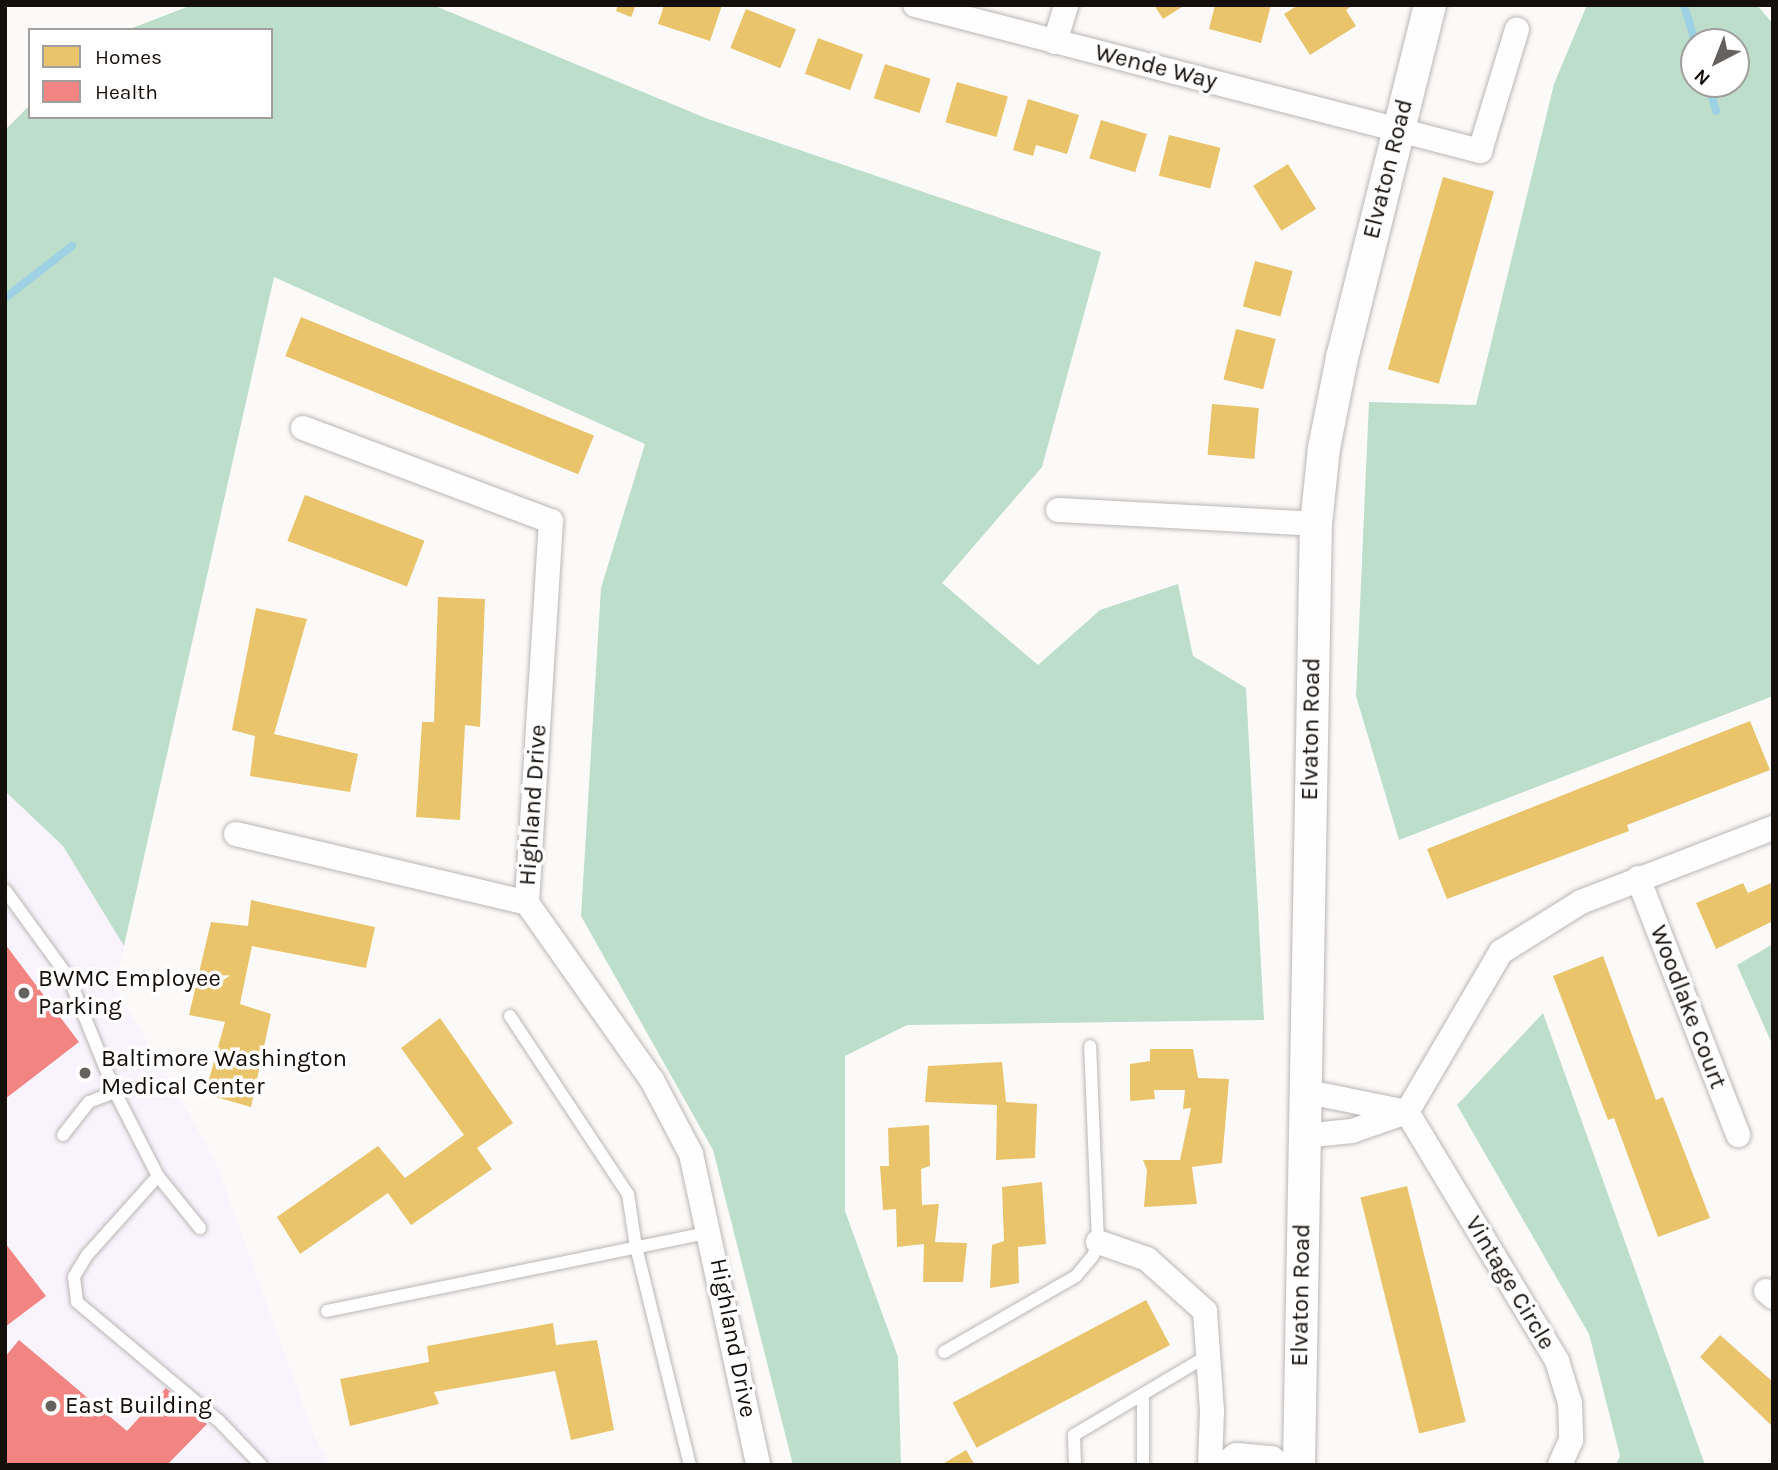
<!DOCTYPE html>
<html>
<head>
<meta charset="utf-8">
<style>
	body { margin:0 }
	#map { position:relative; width:1778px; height:1470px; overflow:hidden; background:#fcfaf9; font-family:Karla,sans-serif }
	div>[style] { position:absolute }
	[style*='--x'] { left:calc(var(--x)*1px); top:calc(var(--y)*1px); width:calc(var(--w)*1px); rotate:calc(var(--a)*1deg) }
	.medical>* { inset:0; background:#f8f3fc }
	.forest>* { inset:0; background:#bcdecb }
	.homes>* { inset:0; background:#e9c46a; transform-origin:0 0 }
	.health>* { inset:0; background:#f28482 }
	.stream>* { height:8px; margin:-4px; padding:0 4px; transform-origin:4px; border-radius:4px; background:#9dd1e3 }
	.roads { filter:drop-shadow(0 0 2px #bab6b4) drop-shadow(0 0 2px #bab6b4) }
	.service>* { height:12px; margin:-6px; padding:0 6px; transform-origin:6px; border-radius:6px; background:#fffefe }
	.minor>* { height:24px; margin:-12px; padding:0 12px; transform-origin:12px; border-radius:12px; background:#fffefe }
	.tertiary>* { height:32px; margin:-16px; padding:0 16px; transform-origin:16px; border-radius:16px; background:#fffefe }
	.dots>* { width:19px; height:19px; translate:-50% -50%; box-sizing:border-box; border:4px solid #fff; border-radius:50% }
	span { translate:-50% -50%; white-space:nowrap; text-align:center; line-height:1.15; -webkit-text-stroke:7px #fff; paint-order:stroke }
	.street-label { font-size:24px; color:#140f0b }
	.poi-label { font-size:24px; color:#140f0b }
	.left { translate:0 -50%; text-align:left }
	.frame { position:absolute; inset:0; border:7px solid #140f0b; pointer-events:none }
	.legend { position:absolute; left:28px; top:28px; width:245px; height:91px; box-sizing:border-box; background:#fff; border:2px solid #a19f9d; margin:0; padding:9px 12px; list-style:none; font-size:21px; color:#140f0b }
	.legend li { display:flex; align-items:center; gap:14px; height:35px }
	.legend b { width:35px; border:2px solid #a19f9d }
	.north { position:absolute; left:1680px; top:28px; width:70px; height:70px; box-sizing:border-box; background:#fff; border:2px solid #a19f9d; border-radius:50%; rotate:222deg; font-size:19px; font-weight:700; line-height:28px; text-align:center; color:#140f0b }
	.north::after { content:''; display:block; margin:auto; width:24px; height:32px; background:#65615e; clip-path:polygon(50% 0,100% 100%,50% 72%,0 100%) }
</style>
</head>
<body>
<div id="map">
	<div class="medical">
		<i style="clip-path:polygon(5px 791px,63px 846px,124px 946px,115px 986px,215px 1160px,314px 1435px,330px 1465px,5px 1465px)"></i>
	</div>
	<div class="forest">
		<i style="clip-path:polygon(192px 5px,433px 5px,708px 119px,1101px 252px,1042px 467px,942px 583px,1038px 665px,1100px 610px,1178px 584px,1193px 656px,1246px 688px,1264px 1020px,907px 1025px,845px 1056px,845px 1211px,898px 1357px,901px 1465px,793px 1465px,713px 1150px,581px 916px,601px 588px,645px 444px,274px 277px,124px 946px,63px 846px,5px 791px,5px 130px,30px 105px,30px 117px,271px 117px,271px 30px,127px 30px)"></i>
		<i style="clip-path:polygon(evenodd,1587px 5px,1757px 5px,1773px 24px,1773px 696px,1399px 840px,1356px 696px,1369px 402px,1476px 405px,1554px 84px,1587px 5px,1694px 42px,1736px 42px,1736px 84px,1694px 84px,1694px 42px)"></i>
		<i style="clip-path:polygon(1773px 944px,1773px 1046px,1737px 965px)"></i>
		<i style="clip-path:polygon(1543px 1013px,1638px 1278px,1705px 1465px,1616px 1465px,1620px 1456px,1589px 1334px,1457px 1105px)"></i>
	</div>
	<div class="homes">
		<i style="clip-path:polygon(618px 5px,636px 5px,631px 17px,616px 11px)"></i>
		<i style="clip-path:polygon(664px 5px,722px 5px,710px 41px,658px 24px)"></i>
		<i style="clip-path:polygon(1154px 5px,1185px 5px,1163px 19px)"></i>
		<i style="clip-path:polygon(1215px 5px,1271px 5px,1261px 43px,1209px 29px)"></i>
		<i style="clip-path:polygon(1298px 5px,1353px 5px,1346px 10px,1356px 26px,1310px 55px,1284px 14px)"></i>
		<i style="left:746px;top:9px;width:54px;height:42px;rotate:22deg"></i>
		<i style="left:818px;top:38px;width:48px;height:38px;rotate:20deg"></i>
		<i style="left:885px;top:64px;width:48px;height:36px;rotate:18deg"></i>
		<i style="left:957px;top:82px;width:53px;height:42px;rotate:16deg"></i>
		<i style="clip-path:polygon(1028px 99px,1079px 115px,1067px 154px,1036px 145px,1033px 156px,1013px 150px)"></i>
		<i style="left:1101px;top:120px;width:48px;height:40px;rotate:17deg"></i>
		<i style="left:1169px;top:135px;width:53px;height:42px;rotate:14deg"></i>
		<i style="left:1288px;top:164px;width:53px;height:41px;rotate:58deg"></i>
		<i style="left:1443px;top:177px;width:53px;height:200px;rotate:16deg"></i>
		<i style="left:1255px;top:261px;width:39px;height:47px;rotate:15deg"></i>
		<i style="left:301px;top:317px;width:316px;height:42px;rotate:22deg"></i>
		<i style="left:1236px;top:329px;width:41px;height:52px;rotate:14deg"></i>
		<i style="left:1212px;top:404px;width:47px;height:51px;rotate:5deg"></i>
		<i style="left:305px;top:495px;width:128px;height:49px;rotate:21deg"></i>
		<i style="clip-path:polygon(438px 597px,485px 599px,480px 727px,465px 725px,460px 820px,416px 817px,422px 722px,434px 722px)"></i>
		<i style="clip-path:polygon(256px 608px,307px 619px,274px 734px,358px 754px,350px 792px,250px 776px,255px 736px,232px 730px)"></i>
		<i style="clip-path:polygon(1750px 721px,1770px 770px,1627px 825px,1629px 831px,1447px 899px,1427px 849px)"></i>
		<i style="clip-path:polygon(1743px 883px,1748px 893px,1771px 883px,1773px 921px,1716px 949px,1696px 903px)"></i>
		<i style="clip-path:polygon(251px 900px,375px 927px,366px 968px,252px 946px,240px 1004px,271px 1014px,251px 1107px,205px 1094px,225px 1022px,189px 1015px,211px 922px,248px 926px)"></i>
		<i style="clip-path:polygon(1603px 956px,1656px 1100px,1663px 1097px,1710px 1218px,1658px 1237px,1614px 1118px,1608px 1120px,1553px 976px)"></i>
		<i style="clip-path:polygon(440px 1018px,513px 1123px,477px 1148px,492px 1169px,411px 1225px,388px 1193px,300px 1254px,277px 1217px,378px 1146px,405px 1178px,464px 1135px,401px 1048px)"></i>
		<i style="clip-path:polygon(1150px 1049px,1193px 1049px,1198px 1078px,1229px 1079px,1222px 1163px,1192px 1167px,1197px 1204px,1144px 1207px,1147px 1170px,1143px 1160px,1180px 1160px,1191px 1108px,1183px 1109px,1185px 1090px,1154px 1090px,1155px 1099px,1130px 1101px,1130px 1064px,1150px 1061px)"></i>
		<i style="clip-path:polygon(1002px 1062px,1006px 1102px,1037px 1104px,1035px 1158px,996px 1160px,997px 1105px,925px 1102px,928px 1066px)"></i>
		<i style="clip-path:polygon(929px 1125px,930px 1166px,921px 1169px,922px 1205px,939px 1204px,935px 1242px,967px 1243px,963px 1282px,923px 1282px,924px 1244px,897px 1247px,896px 1209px,883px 1210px,880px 1166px,889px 1166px,888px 1128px)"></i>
		<i style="clip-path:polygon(1042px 1182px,1046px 1244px,1018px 1247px,1019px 1283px,990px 1288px,992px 1245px,1004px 1241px,1002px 1187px)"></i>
		<i style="left:1407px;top:1186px;width:243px;height:48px;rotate:76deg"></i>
		<i style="left:1146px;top:1300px;width:51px;height:219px;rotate:62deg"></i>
		<i style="clip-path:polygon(553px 1323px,556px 1345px,597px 1340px,614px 1430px,571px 1440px,555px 1371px,434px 1392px,439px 1404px,350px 1426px,340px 1379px,429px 1362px,427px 1346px)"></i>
		<i style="clip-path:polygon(1720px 1335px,1773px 1382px,1773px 1427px,1700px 1357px)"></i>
		<i style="clip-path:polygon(966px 1450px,975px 1465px,941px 1465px)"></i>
	</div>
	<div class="health">
		<i style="clip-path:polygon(5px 944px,79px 1042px,5px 1099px)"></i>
		<i style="clip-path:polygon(5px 1243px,46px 1296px,5px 1327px)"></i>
		<i style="clip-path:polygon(19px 1340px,127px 1431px,166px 1388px,207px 1424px,167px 1465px,5px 1465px,5px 1357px)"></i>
	</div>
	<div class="stream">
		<i style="--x:1684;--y:5;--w:39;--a:73"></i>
		<i style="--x:1708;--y:84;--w:28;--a:73"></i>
		<i style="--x:5;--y:298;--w:85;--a:-37.8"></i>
	</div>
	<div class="roads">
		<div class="service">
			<i style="--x:5;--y:890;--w:109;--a:54"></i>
			<i style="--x:69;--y:978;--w:123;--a:68"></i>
			<i style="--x:115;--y:1092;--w:94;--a:62.9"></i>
			<i style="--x:158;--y:1176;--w:67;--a:51.1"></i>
			<i style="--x:510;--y:1016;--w:214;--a:56.5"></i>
			<i style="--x:628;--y:1194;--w:54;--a:81.4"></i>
			<i style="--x:636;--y:1247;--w:225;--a:76.1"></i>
			<i style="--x:63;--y:1135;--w:42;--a:-51.8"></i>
			<i style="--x:89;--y:1102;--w:28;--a:-21"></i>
			<i style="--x:158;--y:1176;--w:106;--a:131.9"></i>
			<i style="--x:87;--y:1255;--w:26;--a:121"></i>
			<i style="--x:74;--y:1277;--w:25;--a:83"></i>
			<i style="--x:77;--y:1302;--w:185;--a:40"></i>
			<i style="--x:219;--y:1421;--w:61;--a:46.3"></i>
			<i style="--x:327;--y:1311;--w:392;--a:-11.6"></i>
			<i style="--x:944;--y:1352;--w:152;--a:-29.9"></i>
			<i style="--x:1076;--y:1276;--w:26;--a:-50"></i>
			<i style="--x:1093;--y:1256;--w:15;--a:-70"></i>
			<i style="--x:1098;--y:1242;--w:196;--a:-92.3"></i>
			<i style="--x:1143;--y:1394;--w:71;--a:90"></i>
			<i style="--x:1075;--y:1465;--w:30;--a:-92"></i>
			<i style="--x:1074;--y:1435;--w:157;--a:-30.7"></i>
		</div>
		<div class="minor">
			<i style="--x:915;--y:5;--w:584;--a:14.49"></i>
			<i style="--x:1480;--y:151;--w:127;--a:-73.1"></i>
			<i style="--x:1055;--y:42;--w:39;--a:-73"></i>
			<i style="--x:303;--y:428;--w:265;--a:20.6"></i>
			<i style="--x:551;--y:521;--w:383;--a:93.6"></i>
			<i style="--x:527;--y:903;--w:217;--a:54.8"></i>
			<i style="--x:652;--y:1080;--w:84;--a:62.2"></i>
			<i style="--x:691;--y:1154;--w:318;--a:77.8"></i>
			<i style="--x:1058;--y:510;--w:258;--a:3.1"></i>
			<i style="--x:236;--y:834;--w:299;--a:13.3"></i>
			<i style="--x:1638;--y:878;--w:276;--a:68.7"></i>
			<i style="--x:1303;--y:1091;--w:106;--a:11.4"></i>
			<i style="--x:1407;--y:1112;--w:291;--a:58.9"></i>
			<i style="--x:1557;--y:1361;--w:44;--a:72.8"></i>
			<i style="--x:1570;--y:1403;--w:37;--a:88"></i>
			<i style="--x:1571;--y:1440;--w:27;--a:114"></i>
			<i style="--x:1407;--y:1112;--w:186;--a:-59.6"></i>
			<i style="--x:1501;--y:952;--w:94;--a:-32"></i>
			<i style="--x:1581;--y:902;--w:206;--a:-21.1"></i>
			<i style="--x:1303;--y:1136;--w:49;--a:-5.8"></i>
			<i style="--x:1352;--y:1131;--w:57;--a:-19.4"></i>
			<i style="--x:1098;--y:1242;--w:52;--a:19.1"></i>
			<i style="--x:1147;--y:1259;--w:78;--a:41.9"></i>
			<i style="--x:1205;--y:1311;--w:100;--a:86"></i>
			<i style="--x:1212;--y:1411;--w:54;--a:92.1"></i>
			<i style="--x:1766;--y:1291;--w:9;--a:41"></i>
			<i style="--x:1223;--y:1465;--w:16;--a:-38"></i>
			<i style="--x:1236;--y:1455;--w:36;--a:5"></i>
			<i style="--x:1272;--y:1458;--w:11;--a:41"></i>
		</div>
		<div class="tertiary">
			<i style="--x:1299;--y:1465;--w:941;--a:-88.97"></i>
			<i style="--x:1316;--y:524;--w:76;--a:-84"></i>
			<i style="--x:1324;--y:448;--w:92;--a:-78.7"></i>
			<i style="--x:1342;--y:358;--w:364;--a:-76"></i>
		</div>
	</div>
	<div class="dots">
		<i style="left:24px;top:993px;background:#65615e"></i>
		<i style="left:85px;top:1073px;background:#65615e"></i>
		<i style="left:51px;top:1406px;background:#65615e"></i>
	</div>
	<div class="street-label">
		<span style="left:1156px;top:67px;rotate:14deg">Wende Way</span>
		<span style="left:1388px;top:169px;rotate:-76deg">Elvaton Road</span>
		<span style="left:1311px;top:729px;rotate:-89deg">Elvaton Road</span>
		<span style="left:533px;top:805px;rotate:-86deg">Highland Drive</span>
		<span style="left:1688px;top:1007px;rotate:69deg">Woodlake Court</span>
		<span style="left:1510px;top:1283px;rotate:59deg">Vintage Circle</span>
		<span style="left:1301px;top:1295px;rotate:-89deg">Elvaton Road</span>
		<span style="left:733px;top:1338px;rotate:79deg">Highland Drive</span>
	</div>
	<div class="poi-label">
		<span class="left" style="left:38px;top:993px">BWMC Employee<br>Parking</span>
		<span class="left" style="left:101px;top:1073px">Baltimore Washington<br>Medical Center</span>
		<span class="left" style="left:65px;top:1406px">East Building</span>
	</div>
	<div class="frame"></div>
	<ul class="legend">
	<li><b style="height:19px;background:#e9c46a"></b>Homes</li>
	<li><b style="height:19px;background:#f28482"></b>Health</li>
	</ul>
	<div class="north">N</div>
</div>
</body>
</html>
